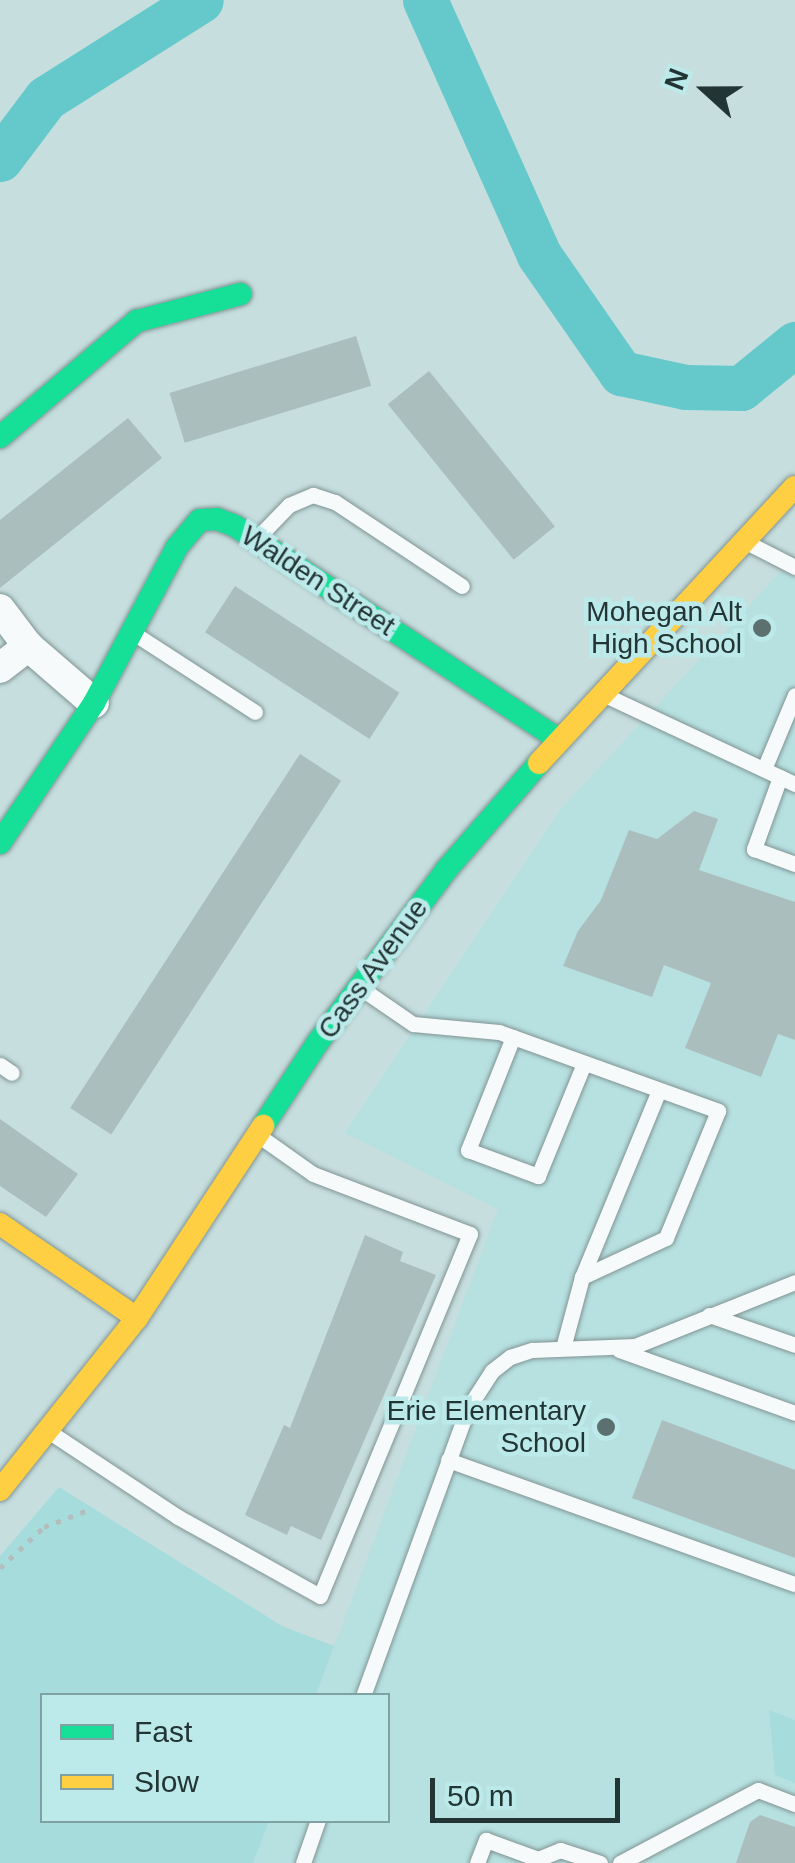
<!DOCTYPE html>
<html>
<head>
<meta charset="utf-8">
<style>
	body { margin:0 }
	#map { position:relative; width:795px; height:1863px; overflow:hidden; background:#c6dede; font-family:Helvetica,sans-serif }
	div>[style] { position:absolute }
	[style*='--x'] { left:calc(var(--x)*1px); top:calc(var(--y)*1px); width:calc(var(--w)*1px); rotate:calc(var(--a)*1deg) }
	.built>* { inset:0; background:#b7e0e0 }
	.green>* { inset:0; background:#a7dcdd }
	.river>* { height:45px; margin:-22.5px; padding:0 22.5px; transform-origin:22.5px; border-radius:22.5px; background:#65c9cb }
	.building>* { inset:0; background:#aabebe; transform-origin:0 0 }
	.path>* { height:5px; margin-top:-2.5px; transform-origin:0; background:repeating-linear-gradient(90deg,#b4bdbd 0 5px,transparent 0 13px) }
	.roads { filter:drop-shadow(0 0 2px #819494) drop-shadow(0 0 2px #819494) }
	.lane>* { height:15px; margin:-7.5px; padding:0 7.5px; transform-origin:7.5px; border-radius:7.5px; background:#f6fafa }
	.street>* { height:30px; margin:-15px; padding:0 15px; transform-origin:15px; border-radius:15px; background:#f6fafa }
	.fast>* { height:22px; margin:-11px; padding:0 11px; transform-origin:11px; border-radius:11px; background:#16e098 }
	.slow>* { height:22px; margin:-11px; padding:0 11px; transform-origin:11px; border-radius:11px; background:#ffcf43 }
	.dots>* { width:28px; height:28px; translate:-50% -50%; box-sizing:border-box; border:5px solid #bce9e9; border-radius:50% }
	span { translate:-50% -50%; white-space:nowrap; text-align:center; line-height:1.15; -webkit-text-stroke:9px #bce9e9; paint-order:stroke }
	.street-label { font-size:28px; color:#233435 }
	.poi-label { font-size:28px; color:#233435 }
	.right { translate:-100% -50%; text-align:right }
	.legend { position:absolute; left:40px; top:1693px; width:350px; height:130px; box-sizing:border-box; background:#bce9e9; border:2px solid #7fa1a1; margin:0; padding:12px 18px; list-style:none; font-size:30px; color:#233435 }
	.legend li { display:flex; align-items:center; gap:20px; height:50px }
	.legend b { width:50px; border:2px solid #7fa1a1 }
	.north { position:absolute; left:655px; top:40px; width:100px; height:100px; -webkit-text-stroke:8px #bce9e9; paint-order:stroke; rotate:291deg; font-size:28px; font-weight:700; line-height:40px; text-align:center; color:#233435 }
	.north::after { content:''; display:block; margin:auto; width:35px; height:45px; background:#233435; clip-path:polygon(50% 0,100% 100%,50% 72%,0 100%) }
	.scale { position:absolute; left:430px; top:1778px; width:190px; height:45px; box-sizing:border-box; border:5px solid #233435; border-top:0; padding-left:12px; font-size:30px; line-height:35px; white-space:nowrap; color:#233435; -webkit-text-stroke:8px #bce9e9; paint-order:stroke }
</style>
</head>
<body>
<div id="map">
	<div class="built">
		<i style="clip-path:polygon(795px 556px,795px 1863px,253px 1863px,269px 1821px,388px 1820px,388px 1696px,316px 1695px,498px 1209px,345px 1133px,561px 809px)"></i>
	</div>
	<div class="green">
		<i style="clip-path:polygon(59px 1487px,282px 1626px,334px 1646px,316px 1695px,42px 1696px,42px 1820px,269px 1821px,253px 1863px,0 1863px,0 1556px)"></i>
		<i style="clip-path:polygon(769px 1710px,795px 1720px,795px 1783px,775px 1775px)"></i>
	</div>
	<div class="river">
		<i style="--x:425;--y:0;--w:279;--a:65.9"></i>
		<i style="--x:539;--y:255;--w:144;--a:55.2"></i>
		<i style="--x:621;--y:373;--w:66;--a:12.2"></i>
		<i style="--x:686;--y:387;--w:55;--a:1"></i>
		<i style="--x:741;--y:388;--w:70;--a:-39.2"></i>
		<i style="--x:0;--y:159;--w:76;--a:-53"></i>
		<i style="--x:46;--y:98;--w:183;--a:-32.3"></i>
	</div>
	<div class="building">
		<i style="left:356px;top:336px;width:52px;height:195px;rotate:73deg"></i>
		<i style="left:429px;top:371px;width:200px;height:53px;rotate:51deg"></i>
		<i style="clip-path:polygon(128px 418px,162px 458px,0 588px,0 520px)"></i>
		<i style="left:235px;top:586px;width:196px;height:55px;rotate:33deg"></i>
		<i style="left:300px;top:754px;width:49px;height:422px;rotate:33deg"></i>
		<i style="clip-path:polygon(694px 811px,718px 819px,699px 870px,795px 902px,795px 1040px,778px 1034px,761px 1077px,685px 1048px,711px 983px,664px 965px,652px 997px,563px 966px,578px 931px,601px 900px,629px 830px,657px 839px)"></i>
		<i style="clip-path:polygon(0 1119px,78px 1174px,46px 1217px,0 1186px)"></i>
		<i style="clip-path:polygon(365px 1235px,403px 1252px,400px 1261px,436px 1275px,321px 1540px,291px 1526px,287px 1535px,245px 1515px,284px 1425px,290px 1428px)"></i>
		<i style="clip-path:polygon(662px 1420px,795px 1470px,795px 1558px,632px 1498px)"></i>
		<i style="clip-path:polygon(760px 1815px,795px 1827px,795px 1863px,736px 1863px,750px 1822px)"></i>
	</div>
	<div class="path">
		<i style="--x:0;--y:1568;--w:60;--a:-43"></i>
		<i style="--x:44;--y:1527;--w:47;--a:-21.1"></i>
	</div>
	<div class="roads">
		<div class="lane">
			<i style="--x:259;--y:536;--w:43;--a:-45.9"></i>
			<i style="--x:289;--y:505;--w:26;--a:-23"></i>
			<i style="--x:313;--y:495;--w:23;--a:18"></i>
			<i style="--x:335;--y:502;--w:152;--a:33.5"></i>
			<i style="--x:750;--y:544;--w:51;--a:27.1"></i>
			<i style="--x:135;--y:634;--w:143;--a:33"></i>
			<i style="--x:607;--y:696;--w:208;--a:25.1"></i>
			<i style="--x:764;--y:769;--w:80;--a:-67.3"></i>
			<i style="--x:780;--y:777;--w:77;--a:109.9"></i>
			<i style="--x:754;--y:849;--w:44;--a:20.1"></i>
			<i style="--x:362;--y:989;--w:62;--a:34.5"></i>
			<i style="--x:413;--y:1024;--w:86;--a:5.3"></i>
			<i style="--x:499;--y:1032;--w:233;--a:19.8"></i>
			<i style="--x:718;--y:1111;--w:137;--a:112.3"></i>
			<i style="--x:666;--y:1238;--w:93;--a:155.1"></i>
			<i style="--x:582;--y:1277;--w:73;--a:105"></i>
			<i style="--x:513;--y:1037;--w:122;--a:111.7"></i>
			<i style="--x:468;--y:1150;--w:75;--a:20.4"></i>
			<i style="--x:538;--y:1176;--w:122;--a:-67.8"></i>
			<i style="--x:0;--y:1065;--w:14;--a:34"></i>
			<i style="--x:582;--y:1277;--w:202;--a:-67.6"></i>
			<i style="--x:709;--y:1315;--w:91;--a:19.2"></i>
			<i style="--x:619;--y:1350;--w:187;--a:19.7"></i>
			<i style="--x:51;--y:1433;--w:152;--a:33.5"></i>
			<i style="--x:178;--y:1517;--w:162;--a:29.1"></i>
			<i style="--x:320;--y:1596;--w:392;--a:-67.5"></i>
			<i style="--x:470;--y:1234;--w:168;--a:-159.1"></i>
			<i style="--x:313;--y:1174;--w:67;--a:-144.7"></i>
			<i style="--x:448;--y:1460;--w:368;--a:19.7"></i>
			<i style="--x:363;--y:1696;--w:307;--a:-70"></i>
			<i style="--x:468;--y:1408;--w:44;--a:-57"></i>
			<i style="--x:492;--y:1371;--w:23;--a:-38"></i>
			<i style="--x:510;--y:1357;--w:23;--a:-18"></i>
			<i style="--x:532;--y:1350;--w:103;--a:-2.2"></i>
			<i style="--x:635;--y:1346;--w:172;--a:-21.8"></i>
			<i style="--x:303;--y:1863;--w:46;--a:-70.8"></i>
			<i style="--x:477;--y:1863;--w:25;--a:-69"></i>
			<i style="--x:486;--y:1840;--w:55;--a:20.1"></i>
			<i style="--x:538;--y:1859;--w:24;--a:-22"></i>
			<i style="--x:560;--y:1850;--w:42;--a:18"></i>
			<i style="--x:620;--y:1863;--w:156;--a:-27.9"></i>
			<i style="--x:758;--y:1790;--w:40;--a:21"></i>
		</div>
		<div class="street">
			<i style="--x:0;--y:609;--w:46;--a:52.9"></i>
			<i style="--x:28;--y:646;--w:87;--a:40.8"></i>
			<i style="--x:0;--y:668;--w:36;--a:-38"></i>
		</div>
		<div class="fast">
			<i style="--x:0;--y:437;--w:180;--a:-40.3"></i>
			<i style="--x:137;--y:321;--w:107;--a:-14.6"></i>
			<i style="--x:0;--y:843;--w:169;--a:-56.1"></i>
			<i style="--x:94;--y:703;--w:177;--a:-62"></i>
			<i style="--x:177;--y:547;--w:35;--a:-50"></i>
			<i style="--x:200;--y:520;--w:17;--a:-3"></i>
			<i style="--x:217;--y:519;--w:19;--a:21"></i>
			<i style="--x:235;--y:526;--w:388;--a:33.4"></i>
			<i style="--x:263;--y:1126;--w:100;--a:-56.8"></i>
			<i style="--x:318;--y:1042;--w:216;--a:-53.3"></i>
			<i style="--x:447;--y:869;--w:140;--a:-49"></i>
		</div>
		<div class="slow">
			<i style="--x:539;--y:763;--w:376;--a:-47.2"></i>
			<i style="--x:0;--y:1224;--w:166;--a:34.5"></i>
			<i style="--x:0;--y:1490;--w:220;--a:-51.5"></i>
			<i style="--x:137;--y:1318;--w:230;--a:-56.7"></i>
		</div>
	</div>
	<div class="dots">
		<i style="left:762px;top:628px;background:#5c7070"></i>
		<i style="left:606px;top:1427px;background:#5c7070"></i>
	</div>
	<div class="street-label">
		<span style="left:318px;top:581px;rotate:33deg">Walden Street</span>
		<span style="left:373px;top:969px;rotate:-54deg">Cass Avenue</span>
	</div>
	<div class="poi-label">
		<span class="right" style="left:742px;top:628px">Mohegan Alt<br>High School</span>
		<span class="right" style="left:586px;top:1427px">Erie Elementary<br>School</span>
	</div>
	<ul class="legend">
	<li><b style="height:12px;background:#16e098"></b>Fast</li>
	<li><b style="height:12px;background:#ffcf43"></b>Slow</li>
	</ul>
	<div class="north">N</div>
	<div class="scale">50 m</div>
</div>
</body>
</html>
